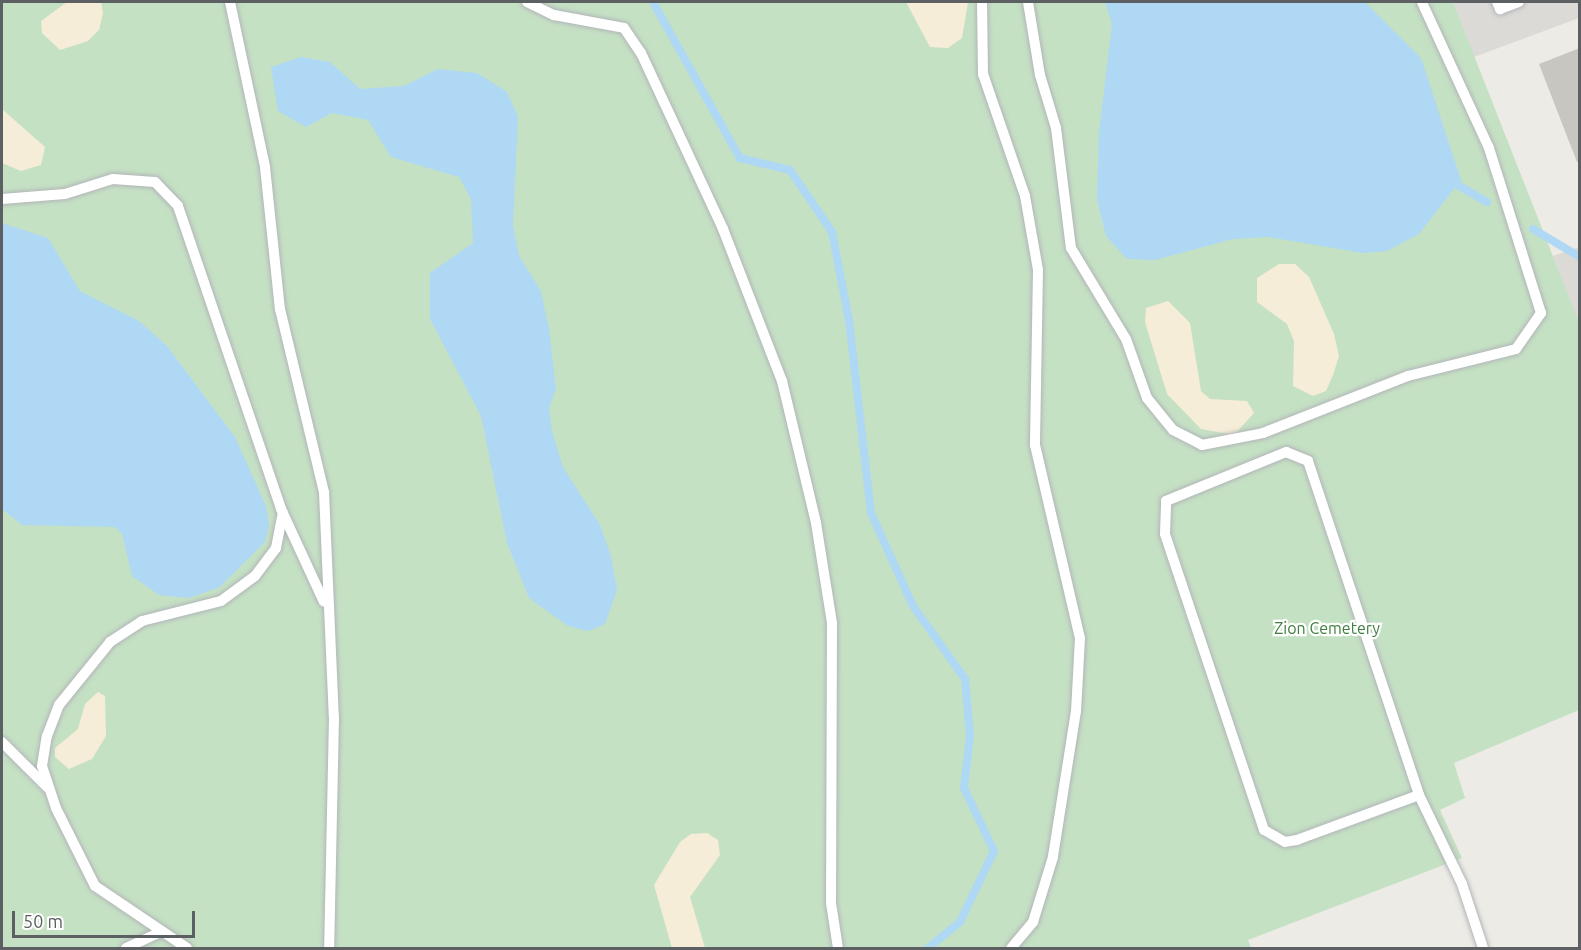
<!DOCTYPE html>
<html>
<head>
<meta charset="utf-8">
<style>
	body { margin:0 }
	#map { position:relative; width:1581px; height:950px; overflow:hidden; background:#edebe5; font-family:Ubuntu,sans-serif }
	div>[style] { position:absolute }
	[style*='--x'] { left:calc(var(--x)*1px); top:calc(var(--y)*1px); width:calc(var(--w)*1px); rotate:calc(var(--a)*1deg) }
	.industrial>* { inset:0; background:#dcdad7 }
	.green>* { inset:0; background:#c5e1c4 }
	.sand>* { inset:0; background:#f5edd7 }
	.water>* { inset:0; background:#aed8f4 }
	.stream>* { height:8px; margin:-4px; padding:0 4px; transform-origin:4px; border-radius:4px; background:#aed8f4 }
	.building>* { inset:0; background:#c8c6c1 }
	.roads { filter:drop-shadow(0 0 2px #b2b5b8) drop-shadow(0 0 2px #b2b5b8) }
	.lane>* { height:10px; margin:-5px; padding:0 5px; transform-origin:5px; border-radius:5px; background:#fff }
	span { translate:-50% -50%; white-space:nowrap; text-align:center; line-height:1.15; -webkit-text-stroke:4.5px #fff; paint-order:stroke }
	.park-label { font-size:16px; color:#407e40 }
	.frame { position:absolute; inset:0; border:3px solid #5c6063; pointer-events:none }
	.scale { position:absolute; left:12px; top:911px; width:183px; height:27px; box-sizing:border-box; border:3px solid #5c6063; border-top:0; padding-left:8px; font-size:18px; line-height:21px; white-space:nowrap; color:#5c6063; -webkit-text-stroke:4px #fff; paint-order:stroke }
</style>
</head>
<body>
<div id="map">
	<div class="industrial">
		<i style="clip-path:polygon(1453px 2px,1579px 2px,1579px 18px,1474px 57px)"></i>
		<i style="clip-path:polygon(1579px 247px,1579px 325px,1553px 256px)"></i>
	</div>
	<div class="green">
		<i style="clip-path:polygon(2px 2px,1453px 2px,1580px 325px,1579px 710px,1454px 763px,1465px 798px,1440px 810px,1462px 858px,1248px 940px,1251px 948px,2px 948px)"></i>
	</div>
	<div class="sand">
		<i style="clip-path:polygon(67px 2px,101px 2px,103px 13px,99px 30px,88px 41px,60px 50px,42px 33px,41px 21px)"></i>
		<i style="clip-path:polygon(906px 2px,968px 2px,962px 38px,948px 48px,930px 47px)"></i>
		<i style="clip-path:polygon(2px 109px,45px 147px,41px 165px,21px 171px,2px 163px)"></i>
		<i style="clip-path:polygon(1279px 264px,1295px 264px,1309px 277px,1334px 334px,1339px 356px,1333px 375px,1326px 391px,1313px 396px,1293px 386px,1294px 341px,1287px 324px,1257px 302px,1257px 278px)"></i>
		<i style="clip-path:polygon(1168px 301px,1190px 323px,1201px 391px,1210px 399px,1247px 401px,1254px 413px,1234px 435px,1201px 429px,1167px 394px,1145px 322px,1146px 308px)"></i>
		<i style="clip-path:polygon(98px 692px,105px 696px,106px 736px,92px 759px,69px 769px,55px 757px,55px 748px,78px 729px,85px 704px)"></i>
		<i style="clip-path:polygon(707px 833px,718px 840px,720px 855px,690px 897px,705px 948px,672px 948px,654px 885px,680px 842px,691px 834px)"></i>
	</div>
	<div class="water">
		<i style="clip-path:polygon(1105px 2px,1365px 2px,1421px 58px,1461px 180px,1419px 234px,1387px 251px,1363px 253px,1269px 237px,1233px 239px,1155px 260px,1127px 259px,1106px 236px,1097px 200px,1099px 133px,1112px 24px)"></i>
		<i style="clip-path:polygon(301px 57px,330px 62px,360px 89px,404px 86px,438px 69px,477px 73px,507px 92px,518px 117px,513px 225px,519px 256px,541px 291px,549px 329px,556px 389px,549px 408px,552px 431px,563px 467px,600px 525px,611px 556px,617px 590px,605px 624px,588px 631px,568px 626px,529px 598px,507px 543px,481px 416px,430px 319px,430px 273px,473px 243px,471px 199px,459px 177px,391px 157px,368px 120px,332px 113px,306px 127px,278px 111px,271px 67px)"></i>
		<i style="clip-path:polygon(2px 223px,48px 238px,80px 291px,139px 321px,167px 346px,235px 437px,266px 506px,269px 526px,265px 542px,220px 587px,189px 598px,159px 595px,132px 576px,122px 534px,115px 527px,22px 525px,2px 509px)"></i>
	</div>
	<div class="stream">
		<i style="--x:653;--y:2;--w:179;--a:60.9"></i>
		<i style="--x:740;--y:158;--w:51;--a:13.5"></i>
		<i style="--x:790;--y:170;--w:75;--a:55.9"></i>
		<i style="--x:832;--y:232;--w:90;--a:79.1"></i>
		<i style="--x:849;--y:320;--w:194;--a:83.5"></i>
		<i style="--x:871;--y:513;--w:102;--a:65.7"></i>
		<i style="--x:913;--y:606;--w:90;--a:54.5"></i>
		<i style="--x:965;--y:679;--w:56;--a:84.9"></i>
		<i style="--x:970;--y:735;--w:53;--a:96.5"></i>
		<i style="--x:964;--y:788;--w:70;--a:64.5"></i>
		<i style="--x:994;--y:851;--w:79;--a:115.6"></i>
		<i style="--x:960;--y:922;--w:41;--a:140.9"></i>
		<i style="--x:1449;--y:180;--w:44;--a:30.1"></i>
		<i style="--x:1533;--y:229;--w:55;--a:30.8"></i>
	</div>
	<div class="building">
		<i style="clip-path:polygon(1580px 48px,1580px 162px,1577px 162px,1539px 64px)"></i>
	</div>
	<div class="roads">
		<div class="lane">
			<i style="--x:230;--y:2;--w:169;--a:78"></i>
			<i style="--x:265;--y:167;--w:143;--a:84"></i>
			<i style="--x:280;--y:309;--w:188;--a:76.5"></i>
			<i style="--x:324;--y:492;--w:225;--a:87.5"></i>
			<i style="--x:334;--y:717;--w:231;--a:91.2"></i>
			<i style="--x:527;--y:2;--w:30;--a:26"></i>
			<i style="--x:554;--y:15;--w:71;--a:10.5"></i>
			<i style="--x:624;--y:28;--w:30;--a:56"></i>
			<i style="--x:641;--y:53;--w:194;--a:65"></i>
			<i style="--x:723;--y:229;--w:163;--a:68.8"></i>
			<i style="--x:782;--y:381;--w:146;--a:76.5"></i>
			<i style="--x:816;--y:523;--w:101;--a:80.9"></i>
			<i style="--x:832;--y:623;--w:280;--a:90.2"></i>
			<i style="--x:831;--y:903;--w:46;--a:81.2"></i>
			<i style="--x:982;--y:2;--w:72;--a:89.2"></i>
			<i style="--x:983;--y:74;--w:129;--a:71"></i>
			<i style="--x:1025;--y:196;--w:75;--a:80"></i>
			<i style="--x:1038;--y:270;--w:175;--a:91"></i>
			<i style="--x:1035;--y:445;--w:198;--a:76.9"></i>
			<i style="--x:1080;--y:638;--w:73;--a:93.1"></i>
			<i style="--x:1076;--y:711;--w:148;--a:99"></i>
			<i style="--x:1053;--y:857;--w:68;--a:107.1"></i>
			<i style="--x:1033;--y:922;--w:34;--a:130"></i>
			<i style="--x:1028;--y:2;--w:74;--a:80.7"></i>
			<i style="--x:1040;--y:75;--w:55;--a:73.2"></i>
			<i style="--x:1056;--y:128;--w:121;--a:82.9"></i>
			<i style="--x:1071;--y:248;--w:106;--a:58.9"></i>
			<i style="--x:1126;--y:339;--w:63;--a:70.4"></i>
			<i style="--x:1147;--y:398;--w:41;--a:50.9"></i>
			<i style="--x:1173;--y:430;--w:33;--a:27"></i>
			<i style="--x:1202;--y:445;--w:62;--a:-11.1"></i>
			<i style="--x:1263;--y:433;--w:156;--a:-21.5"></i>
			<i style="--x:1408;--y:376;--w:111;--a:-14"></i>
			<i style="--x:1516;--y:349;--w:44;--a:-55.2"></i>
			<i style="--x:1541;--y:313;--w:173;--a:-107.5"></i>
			<i style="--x:1489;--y:148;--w:161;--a:-114.7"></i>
			<i style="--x:1497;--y:2;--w:8;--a:67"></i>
			<i style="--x:1500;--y:9;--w:20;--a:-20"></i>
			<i style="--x:2;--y:199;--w:63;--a:-4.5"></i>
			<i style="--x:65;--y:194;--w:50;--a:-17.4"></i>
			<i style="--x:113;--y:179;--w:42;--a:4.1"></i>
			<i style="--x:155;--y:182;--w:33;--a:46"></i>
			<i style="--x:178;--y:206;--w:320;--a:71.2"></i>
			<i style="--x:281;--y:509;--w:102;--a:65.2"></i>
			<i style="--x:2;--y:742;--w:64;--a:45"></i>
			<i style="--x:1419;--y:795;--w:130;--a:159.8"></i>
			<i style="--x:1297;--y:840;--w:12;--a:171"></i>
			<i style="--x:1285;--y:842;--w:24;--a:-150"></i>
			<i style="--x:1264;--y:830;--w:312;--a:-108.5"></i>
			<i style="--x:1165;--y:534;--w:33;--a:-88"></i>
			<i style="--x:1166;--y:501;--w:130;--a:-22.2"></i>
			<i style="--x:1286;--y:452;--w:24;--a:22"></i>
			<i style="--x:1308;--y:461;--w:352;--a:71.6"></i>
			<i style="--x:1419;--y:795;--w:99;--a:64.2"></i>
			<i style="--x:1462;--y:884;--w:67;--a:71.8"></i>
			<i style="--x:126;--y:948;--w:38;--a:-25"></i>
			<i style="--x:187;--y:948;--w:111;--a:-146"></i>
			<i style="--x:95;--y:886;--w:87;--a:-116.6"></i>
			<i style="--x:56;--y:808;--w:44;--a:-108.4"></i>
			<i style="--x:42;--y:766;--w:30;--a:-81"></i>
			<i style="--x:47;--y:736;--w:33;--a:-69"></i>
			<i style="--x:59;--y:705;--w:81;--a:-51"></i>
			<i style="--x:110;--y:642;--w:38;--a:-33"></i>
			<i style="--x:142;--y:621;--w:81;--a:-14.2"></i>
			<i style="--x:221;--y:601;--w:42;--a:-36.3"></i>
			<i style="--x:255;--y:576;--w:35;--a:-53"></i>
			<i style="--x:276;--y:548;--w:36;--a:-79"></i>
		</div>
	</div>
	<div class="park-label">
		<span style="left:1327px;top:628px">Zion Cemetery</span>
	</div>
	<div class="frame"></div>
	<div class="scale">50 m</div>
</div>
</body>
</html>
